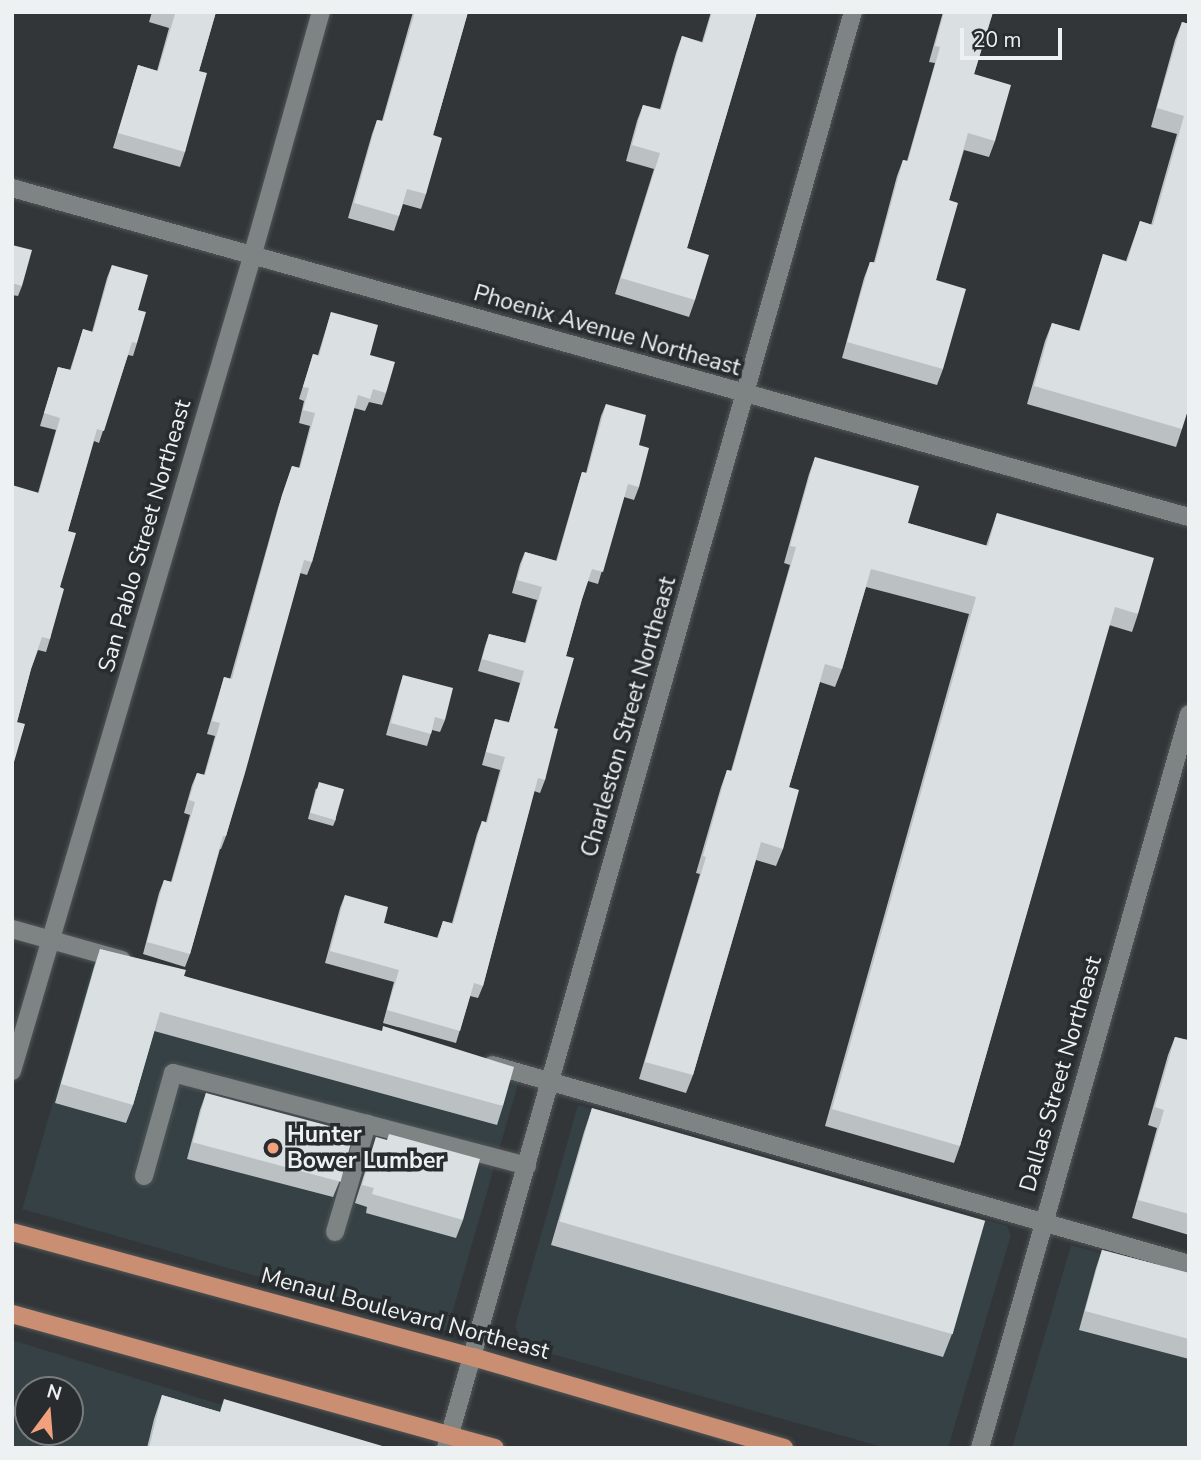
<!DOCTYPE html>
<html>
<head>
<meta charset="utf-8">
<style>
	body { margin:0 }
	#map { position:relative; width:1201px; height:1460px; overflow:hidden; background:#323638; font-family:"Nunito Sans",sans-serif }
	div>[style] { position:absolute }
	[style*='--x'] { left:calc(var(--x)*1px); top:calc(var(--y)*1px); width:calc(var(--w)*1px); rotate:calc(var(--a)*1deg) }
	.built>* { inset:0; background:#354145; transform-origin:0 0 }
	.roads { filter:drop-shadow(0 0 2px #515556) drop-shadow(0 0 2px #515556) }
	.minor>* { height:18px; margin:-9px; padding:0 9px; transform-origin:9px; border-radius:9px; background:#7e8384 }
	.major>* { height:18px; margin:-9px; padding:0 9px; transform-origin:9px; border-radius:9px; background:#ca8e73 }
	.wall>* { inset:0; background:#bbc1c2 }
	.building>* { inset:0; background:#dae0e1; transform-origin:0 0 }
	.dots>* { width:19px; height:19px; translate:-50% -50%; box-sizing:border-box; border:4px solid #282c2e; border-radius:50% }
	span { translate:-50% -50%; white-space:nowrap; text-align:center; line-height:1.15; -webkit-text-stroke:7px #282c2e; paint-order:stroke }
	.street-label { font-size:23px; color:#eef1f2 }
	.poi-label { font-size:23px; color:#eef1f2; font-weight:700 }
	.left { translate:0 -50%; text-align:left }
	.frame { position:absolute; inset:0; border:14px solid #eef1f2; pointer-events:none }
	.north { position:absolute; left:14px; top:1376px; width:70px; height:70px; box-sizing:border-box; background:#282c2e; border:2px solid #777b7c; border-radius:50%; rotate:16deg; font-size:19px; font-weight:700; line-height:28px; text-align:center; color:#eef1f2 }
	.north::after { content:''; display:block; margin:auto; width:24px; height:32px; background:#f1a17d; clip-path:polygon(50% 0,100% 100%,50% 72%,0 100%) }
	.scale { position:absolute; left:960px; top:28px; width:102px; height:32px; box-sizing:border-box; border:4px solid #eef1f2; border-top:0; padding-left:9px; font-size:21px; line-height:24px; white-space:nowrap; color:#eef1f2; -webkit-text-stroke:5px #282c2e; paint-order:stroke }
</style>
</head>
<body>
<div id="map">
	<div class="built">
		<i style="left:94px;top:959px;width:442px;height:260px;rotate:16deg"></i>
		<i style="clip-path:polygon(578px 1105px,1007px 1226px,1011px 1235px,948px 1448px,886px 1448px,534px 1349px,522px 1342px,515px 1326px)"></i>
		<i style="clip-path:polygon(1071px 1245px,1189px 1277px,1189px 1448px,1012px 1448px)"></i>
		<i style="clip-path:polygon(evenodd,12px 1340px,361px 1448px,12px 1448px,12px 1340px,28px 1390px,70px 1390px,70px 1432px,28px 1432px,28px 1390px)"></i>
	</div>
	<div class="roads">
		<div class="minor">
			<i style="--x:12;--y:188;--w:1222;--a:15.62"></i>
			<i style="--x:12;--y:929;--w:114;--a:15.7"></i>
			<i style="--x:492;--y:1065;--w:725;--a:15.93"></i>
			<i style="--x:12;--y:1071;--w:849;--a:-73.57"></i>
			<i style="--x:252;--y:257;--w:255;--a:-74.3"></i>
			<i style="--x:144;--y:1176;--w:107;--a:-74.3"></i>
			<i style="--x:173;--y:1073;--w:366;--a:14.7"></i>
			<i style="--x:335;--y:1232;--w:113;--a:-73.5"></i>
			<i style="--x:446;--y:1448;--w:1493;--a:-74.18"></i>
			<i style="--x:980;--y:1448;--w:763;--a:-74.11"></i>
		</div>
		<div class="major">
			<i style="--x:12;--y:1232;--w:478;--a:15.2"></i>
			<i style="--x:473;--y:1357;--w:324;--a:16.3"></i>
			<i style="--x:12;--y:1314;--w:501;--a:15.51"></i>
		</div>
	</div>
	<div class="wall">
		<i style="clip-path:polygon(152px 12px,216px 12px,199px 71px,185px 152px,180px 167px,113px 148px,138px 65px,157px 71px,169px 28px,149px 22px)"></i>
		<i style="clip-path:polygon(413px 12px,468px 12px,433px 135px,426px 194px,421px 209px,403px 204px,394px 231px,348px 218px,372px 134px,377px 120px,382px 121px)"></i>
		<i style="clip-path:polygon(711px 12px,757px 12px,687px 248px,695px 300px,689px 317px,615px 294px,654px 169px,626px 161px,637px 121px,643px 105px,660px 109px,676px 53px,682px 36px,702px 42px)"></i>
		<i style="clip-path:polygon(943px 12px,993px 12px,974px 74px,995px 141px,989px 157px,964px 150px,949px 200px,936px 280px,943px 369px,937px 385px,842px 358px,864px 278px,870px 262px,874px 262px,897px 176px,903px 160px,907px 161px,935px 63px,929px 62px)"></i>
		<i style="clip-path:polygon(1182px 22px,1189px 24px,1182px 429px,1176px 447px,1027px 404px,1045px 341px,1052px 323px,1079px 331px,1103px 254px,1126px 261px,1140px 221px,1151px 225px,1177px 134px,1151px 127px,1175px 40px)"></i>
		<i style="clip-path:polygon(12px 245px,22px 286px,18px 296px,12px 295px)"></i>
		<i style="clip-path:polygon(112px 265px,138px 310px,137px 343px,133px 356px,128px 355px,99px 443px,94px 441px,68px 531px,60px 587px,50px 639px,46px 652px,38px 650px,31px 669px,17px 722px,12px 769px,38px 493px,56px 430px,40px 426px,58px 367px,70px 370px,83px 329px,92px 332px,107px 278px)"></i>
		<i style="clip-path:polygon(331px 312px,370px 355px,386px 393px,382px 405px,369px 402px,365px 411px,354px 408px,312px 562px,307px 575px,300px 573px,226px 836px,221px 849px,220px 849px,190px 954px,185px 967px,143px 954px,159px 893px,164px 880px,171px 882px,190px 815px,184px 813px,192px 785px,197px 773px,204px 775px,215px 736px,207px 734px,224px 677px,230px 679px,278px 508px,292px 466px,299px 468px,310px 426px,299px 423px,304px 401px,299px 399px,313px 354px,318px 355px)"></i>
		<i style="clip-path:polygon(606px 404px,639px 445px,639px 487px,634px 500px,624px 497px,598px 584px,588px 581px,582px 599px,566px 656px,545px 780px,540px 793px,534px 791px,483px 986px,478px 998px,470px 996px,456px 1043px,383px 1023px,394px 982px,325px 963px,340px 908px,345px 895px,384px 923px,437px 938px,443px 921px,452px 923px,477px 834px,482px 821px,486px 822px,500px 770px,482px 765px,491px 732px,495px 719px,509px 722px,520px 683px,478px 671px,485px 646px,489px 634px,525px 643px,537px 600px,512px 593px,520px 564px,525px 552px,556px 561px,578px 485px,582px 472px,586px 473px,601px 416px)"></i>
		<i style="clip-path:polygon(815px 457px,908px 523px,986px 546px,997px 513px,1138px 614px,1132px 632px,1109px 625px,960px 1146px,954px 1163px,825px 1126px,969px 614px,866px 587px,842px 669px,835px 687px,820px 682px,789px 787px,783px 849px,776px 866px,756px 860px,693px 1075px,686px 1093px,639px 1079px,700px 874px,696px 873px,721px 787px,727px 770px,731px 771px,790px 565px,784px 563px,809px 474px)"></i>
		<i style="clip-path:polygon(403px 675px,445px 720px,440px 732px,432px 730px,427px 746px,386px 735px,399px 688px)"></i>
		<i style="clip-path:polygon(316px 788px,336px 819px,333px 826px,308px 819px)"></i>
		<i style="clip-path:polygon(100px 949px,184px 976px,503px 1106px,497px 1125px,154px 1031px,133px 1105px,126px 1123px,55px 1103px,94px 967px)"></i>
		<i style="clip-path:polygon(1189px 1032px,1189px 1235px,1132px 1218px,1157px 1128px,1148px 1125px,1168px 1055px,1175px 1037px,1187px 1040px)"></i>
		<i style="clip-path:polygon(206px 1093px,340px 1180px,333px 1197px,187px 1159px,200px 1110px)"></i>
		<i style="clip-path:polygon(592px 1108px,952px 1334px,943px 1357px,551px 1245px,584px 1132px)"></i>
		<i style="clip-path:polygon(376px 1137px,463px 1220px,456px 1238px,366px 1213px,367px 1207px,355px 1203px)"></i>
		<i style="clip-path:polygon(1102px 1250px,1189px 1273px,1189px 1359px,1079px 1330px,1096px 1268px)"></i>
		<i style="clip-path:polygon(162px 1395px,220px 1412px,389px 1448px,147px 1448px,154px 1419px)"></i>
	</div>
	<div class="building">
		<i style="clip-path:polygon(169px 12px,216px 12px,199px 71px,207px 73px,185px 152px,118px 133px,138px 65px,158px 71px,175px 14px)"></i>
		<i style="clip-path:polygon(415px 12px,468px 12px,433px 135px,442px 138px,426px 194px,407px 189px,399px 216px,354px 203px,377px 120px,383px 121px)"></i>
		<i style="clip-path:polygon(712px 12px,757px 12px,687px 248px,709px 255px,695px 300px,621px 278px,660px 153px,632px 145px,643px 105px,661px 110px,682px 36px,703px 43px)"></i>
		<i style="clip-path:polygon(944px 12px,993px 12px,974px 74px,1011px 85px,995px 141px,968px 133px,949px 200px,958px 203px,936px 280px,966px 289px,943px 369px,847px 342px,870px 262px,875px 263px,903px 160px,908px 161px,940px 47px,935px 46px)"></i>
		<i style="clip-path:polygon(1182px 22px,1189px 24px,1189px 407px,1182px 429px,1034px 386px,1052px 323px,1080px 331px,1103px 254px,1127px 262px,1140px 221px,1153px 225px,1184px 116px,1157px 108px)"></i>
		<i style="clip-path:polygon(12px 245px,32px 250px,22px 286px,12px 283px)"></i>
		<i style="clip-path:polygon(112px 265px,148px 275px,138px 310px,146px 312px,137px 343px,132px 342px,104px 431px,97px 429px,68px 531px,76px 533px,60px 587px,64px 589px,50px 639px,42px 637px,31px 669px,17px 722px,25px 724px,12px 769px,12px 485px,39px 493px,60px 418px,44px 413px,58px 367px,71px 370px,83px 329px,93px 332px)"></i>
		<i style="clip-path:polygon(331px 312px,378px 325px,370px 355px,395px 362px,386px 393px,373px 389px,370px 399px,358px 395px,312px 562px,304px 560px,245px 773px,226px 836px,223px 836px,190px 954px,147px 942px,164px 880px,172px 882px,195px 802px,189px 800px,197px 773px,205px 775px,220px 723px,212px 721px,224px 677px,232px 679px,282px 495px,292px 466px,300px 468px,315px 413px,303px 410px,309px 388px,303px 387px,313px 354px,319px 356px)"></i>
		<i style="clip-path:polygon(606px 404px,646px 415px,639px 445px,649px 448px,639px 487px,628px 484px,603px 572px,592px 569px,582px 599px,566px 656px,574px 658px,554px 728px,558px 729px,545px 780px,538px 778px,483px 986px,474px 983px,460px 1031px,387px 1010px,399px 970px,330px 951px,345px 895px,388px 907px,384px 923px,438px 938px,443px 921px,453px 924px,482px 821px,487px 823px,505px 757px,486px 752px,495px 719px,509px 723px,524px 671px,482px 659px,489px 634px,526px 643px,542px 587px,517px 580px,525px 552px,557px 561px,582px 472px,587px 473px)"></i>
		<i style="clip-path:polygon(815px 457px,919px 486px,908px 523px,988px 546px,997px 513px,1154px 558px,1138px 614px,1115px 607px,960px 1146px,832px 1109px,976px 597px,871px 569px,842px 669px,825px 664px,789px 787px,799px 790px,783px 849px,761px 842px,693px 1075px,645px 1062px,706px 857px,703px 856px,727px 770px,732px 771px,796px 547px,790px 546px)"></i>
		<i style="clip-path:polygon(403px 675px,453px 688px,445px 720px,435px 717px,431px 734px,391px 723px)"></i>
		<i style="left:319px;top:782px;width:26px;height:32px;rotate:16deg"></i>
		<i style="clip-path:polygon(100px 949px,186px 970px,184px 976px,382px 1031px,383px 1026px,514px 1067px,503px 1106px,160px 1012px,133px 1105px,61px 1084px)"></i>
		<i style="clip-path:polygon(1175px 1037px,1188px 1040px,1189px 1037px,1189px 1214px,1138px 1200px,1164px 1110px,1155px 1107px)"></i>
		<i style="left:206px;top:1093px;width:153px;height:51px;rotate:15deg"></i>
		<i style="left:592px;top:1108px;width:409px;height:118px;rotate:16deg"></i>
		<i style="clip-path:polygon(389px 1134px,480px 1159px,463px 1220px,372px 1194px,374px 1188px,362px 1185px,376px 1137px,387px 1140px)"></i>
		<i style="clip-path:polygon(1102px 1250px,1189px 1273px,1189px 1339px,1085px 1311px)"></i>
		<i style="clip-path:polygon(162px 1395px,220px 1412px,224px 1399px,389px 1448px,149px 1448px)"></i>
	</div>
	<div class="dots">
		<i style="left:273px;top:1148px;background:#f1a17d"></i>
	</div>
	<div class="street-label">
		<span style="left:607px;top:331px;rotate:16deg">Phoenix Avenue Northeast</span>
		<span style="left:145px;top:536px;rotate:-74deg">San Pablo Street Northeast</span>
		<span style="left:629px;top:717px;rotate:-74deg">Charleston Street Northeast</span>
		<span style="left:1061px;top:1074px;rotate:-74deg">Dallas Street Northeast</span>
		<span style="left:405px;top:1314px;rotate:15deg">Menaul Boulevard Northeast</span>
	</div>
	<div class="poi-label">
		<span class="left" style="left:287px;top:1148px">Hunter<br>Bower Lumber</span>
	</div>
	<div class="frame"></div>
	<div class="north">N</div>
	<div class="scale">20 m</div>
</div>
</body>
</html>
